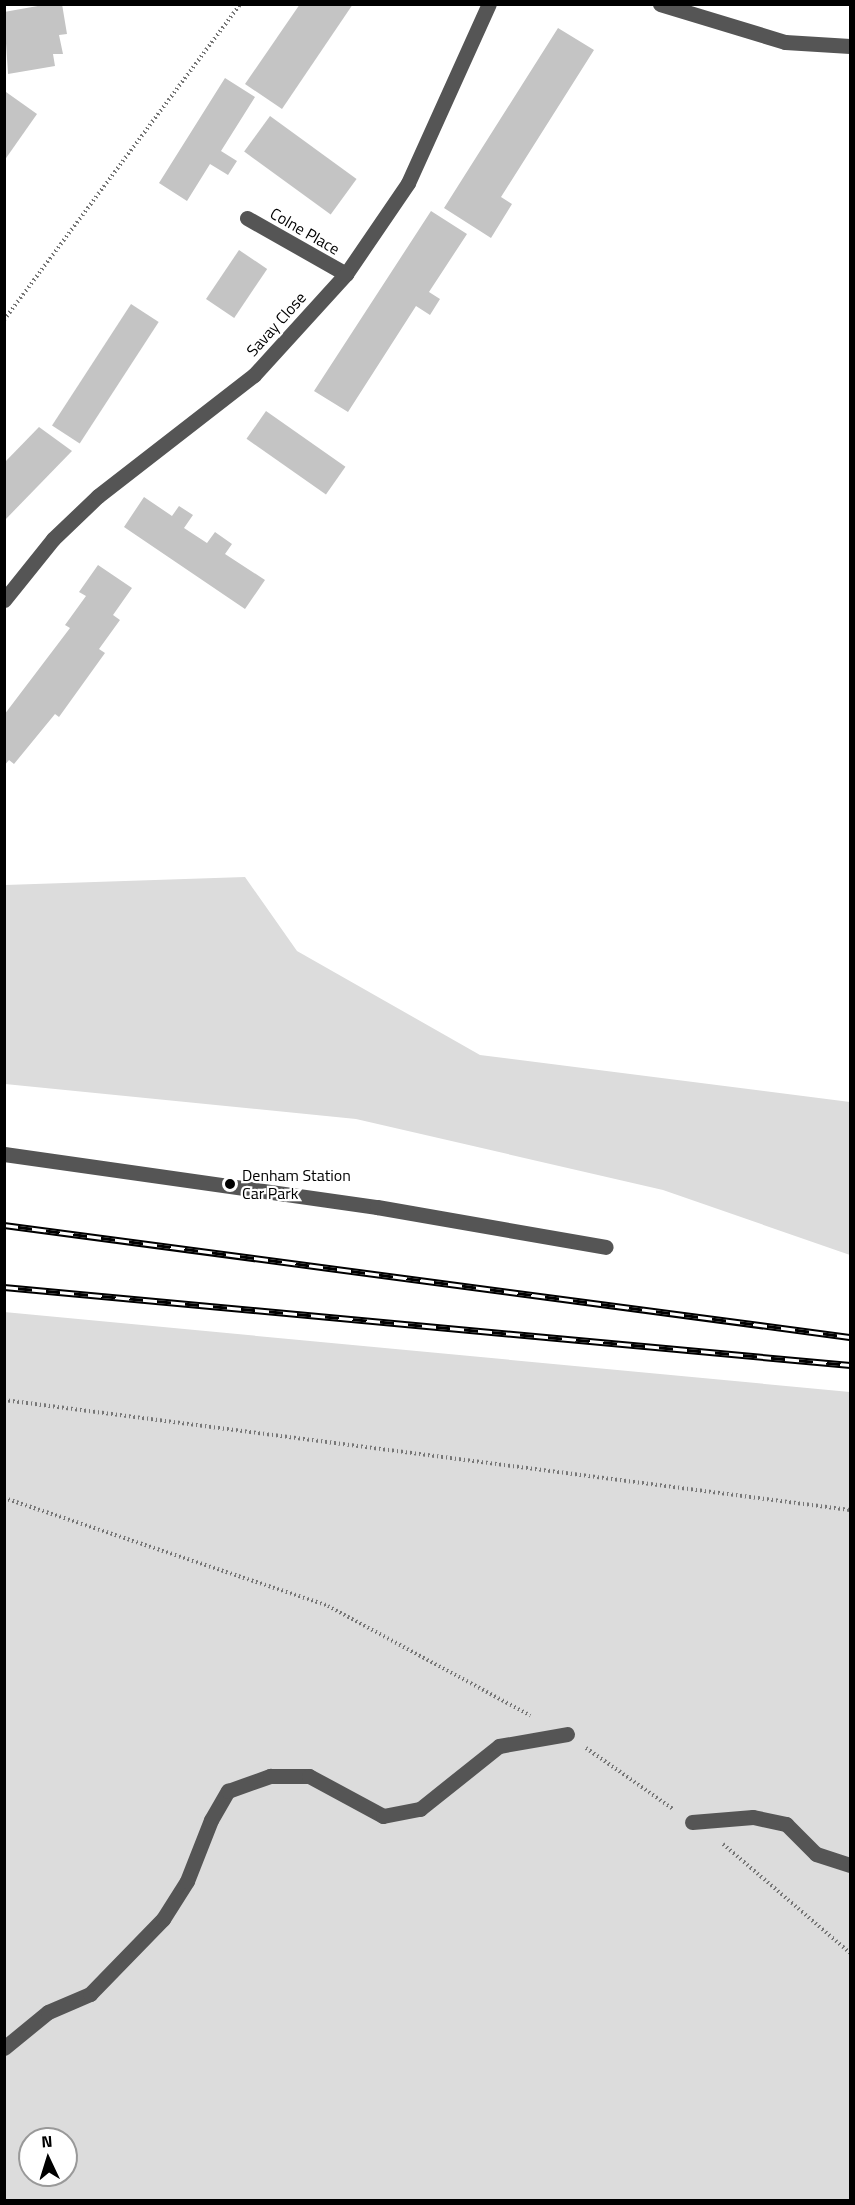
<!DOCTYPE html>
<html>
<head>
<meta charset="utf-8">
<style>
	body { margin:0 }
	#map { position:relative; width:855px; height:2205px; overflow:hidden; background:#fff; font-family:"Titillium Web",sans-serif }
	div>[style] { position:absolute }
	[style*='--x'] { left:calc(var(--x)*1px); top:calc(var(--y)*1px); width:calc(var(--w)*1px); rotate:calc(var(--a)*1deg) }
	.green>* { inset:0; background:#dcdcdc }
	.building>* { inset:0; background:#c4c4c4; transform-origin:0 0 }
	.path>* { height:4px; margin-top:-2px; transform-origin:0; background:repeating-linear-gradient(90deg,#777 0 1.5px,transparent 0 4.5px) }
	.minor>* { height:15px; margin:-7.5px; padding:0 7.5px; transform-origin:7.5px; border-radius:7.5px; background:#555 }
	.rail>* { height:7px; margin-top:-3.5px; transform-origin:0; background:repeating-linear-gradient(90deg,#fff 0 14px,#000 0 28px); box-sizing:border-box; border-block:2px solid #000 }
	.dots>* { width:16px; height:16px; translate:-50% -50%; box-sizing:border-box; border:3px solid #fff; border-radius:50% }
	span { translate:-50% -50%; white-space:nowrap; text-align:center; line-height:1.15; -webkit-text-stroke:4.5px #fff; paint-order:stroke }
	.street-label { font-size:16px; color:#000 }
	.poi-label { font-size:16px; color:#000 }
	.left { translate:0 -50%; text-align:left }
	.frame { position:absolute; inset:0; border:6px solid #000; pointer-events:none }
	.north { position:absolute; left:18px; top:2127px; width:60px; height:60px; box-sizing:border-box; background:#fff; border:2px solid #999; border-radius:50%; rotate:356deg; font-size:16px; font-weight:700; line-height:24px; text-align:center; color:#000 }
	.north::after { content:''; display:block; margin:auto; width:21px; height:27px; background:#000; clip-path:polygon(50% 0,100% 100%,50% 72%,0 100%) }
</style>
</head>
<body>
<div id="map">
	<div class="green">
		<i style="clip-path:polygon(245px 877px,297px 951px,480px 1055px,850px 1102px,850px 1255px,663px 1190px,356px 1119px,5px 1084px,5px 885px)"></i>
		<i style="clip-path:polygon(evenodd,4px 1312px,850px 1392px,850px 2200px,5px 2200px,4px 1312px,30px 2139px,66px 2139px,66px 2175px,30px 2175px,30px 2139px)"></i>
	</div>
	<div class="building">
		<i style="clip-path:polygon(49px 4px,62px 4px,67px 34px,59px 35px,63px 54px,53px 54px,55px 66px,8px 74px,4px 12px)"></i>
		<i style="clip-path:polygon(300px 4px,353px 4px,282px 109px,245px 84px)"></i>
		<i style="clip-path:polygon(558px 28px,594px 50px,501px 197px,512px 204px,491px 238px,444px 208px)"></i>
		<i style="clip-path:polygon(225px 78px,255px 97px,221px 151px,237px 161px,228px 175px,210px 164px,187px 201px,159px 183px)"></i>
		<i style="clip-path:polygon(6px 92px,37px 114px,4px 161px,4px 94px)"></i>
		<i style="left:270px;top:116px;width:107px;height:44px;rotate:36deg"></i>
		<i style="clip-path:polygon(431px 211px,467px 234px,429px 292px,440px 299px,430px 315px,416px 306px,348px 412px,314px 391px)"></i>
		<i style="left:239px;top:250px;width:34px;height:59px;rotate:34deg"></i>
		<i style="left:131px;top:304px;width:33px;height:145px;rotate:33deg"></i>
		<i style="left:266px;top:411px;width:97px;height:34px;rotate:35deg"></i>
		<i style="clip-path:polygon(39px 427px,72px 451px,4px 521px,4px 463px)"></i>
		<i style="clip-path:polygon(144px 497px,172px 516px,179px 506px,193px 515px,184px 528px,207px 543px,215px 532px,232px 544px,225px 554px,265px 580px,245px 609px,124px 527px)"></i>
		<i style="clip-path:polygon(98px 565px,132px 588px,113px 615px,120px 620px,99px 649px,105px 653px,59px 717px,55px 714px,14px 764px,9px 760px,4px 766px,4px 715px,70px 628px,65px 625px,86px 596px,79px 592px)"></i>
	</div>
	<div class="path">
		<i style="--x:4;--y:320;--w:394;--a:-53.2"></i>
		<i style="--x:4;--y:1400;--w:853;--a:7.41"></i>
		<i style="--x:4;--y:1498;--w:342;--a:18.4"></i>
		<i style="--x:328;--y:1606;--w:230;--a:28.4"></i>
		<i style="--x:586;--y:1748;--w:106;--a:35"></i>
		<i style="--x:723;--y:1844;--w:167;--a:40.6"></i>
	</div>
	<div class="minor">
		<i style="--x:660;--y:4;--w:131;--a:16.9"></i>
		<i style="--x:785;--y:42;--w:65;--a:3.5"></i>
		<i style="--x:247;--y:218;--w:114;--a:29.5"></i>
		<i style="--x:4;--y:600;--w:78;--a:-51.2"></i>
		<i style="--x:53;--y:539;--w:62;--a:-43.7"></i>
		<i style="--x:98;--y:496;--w:197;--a:-37.8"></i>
		<i style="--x:254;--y:375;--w:137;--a:-47.7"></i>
		<i style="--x:346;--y:274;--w:110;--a:-55.7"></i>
		<i style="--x:408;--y:183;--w:196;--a:-65.7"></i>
		<i style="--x:4;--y:1154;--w:377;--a:8.1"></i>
		<i style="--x:377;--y:1207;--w:232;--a:9.9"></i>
		<i style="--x:692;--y:1822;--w:61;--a:-4.7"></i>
		<i style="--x:753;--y:1817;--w:34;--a:12"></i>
		<i style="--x:786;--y:1824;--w:42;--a:45"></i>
		<i style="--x:816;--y:1854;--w:36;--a:18"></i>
		<i style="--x:4;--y:2048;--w:57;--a:-39.3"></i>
		<i style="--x:48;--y:2012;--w:46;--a:-23.2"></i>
		<i style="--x:90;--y:1994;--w:105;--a:-45.8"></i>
		<i style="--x:163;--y:1919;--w:45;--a:-57.7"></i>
		<i style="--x:187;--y:1881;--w:66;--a:-68.5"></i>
		<i style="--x:211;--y:1820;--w:34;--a:-60"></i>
		<i style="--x:228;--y:1791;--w:45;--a:-19.7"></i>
		<i style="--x:270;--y:1776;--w:39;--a:0"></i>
		<i style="--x:309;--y:1776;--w:84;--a:28.4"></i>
		<i style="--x:383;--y:1816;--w:38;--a:-11"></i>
		<i style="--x:420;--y:1809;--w:101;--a:-38.6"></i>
		<i style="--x:499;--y:1746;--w:69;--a:-10"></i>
	</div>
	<div class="rail">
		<i style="--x:4;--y:1225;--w:853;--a:7.54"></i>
		<i style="--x:4;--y:1287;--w:850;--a:5.27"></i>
	</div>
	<div class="dots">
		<i style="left:230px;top:1184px;background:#000"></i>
	</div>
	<div class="street-label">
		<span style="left:305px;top:231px;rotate:30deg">Colne Place</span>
		<span style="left:276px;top:324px;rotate:-48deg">Savay Close</span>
	</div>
	<div class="poi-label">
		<span class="left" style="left:242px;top:1184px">Denham Station<br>Car Park</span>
	</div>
	<div class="frame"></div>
	<div class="north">N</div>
</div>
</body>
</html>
